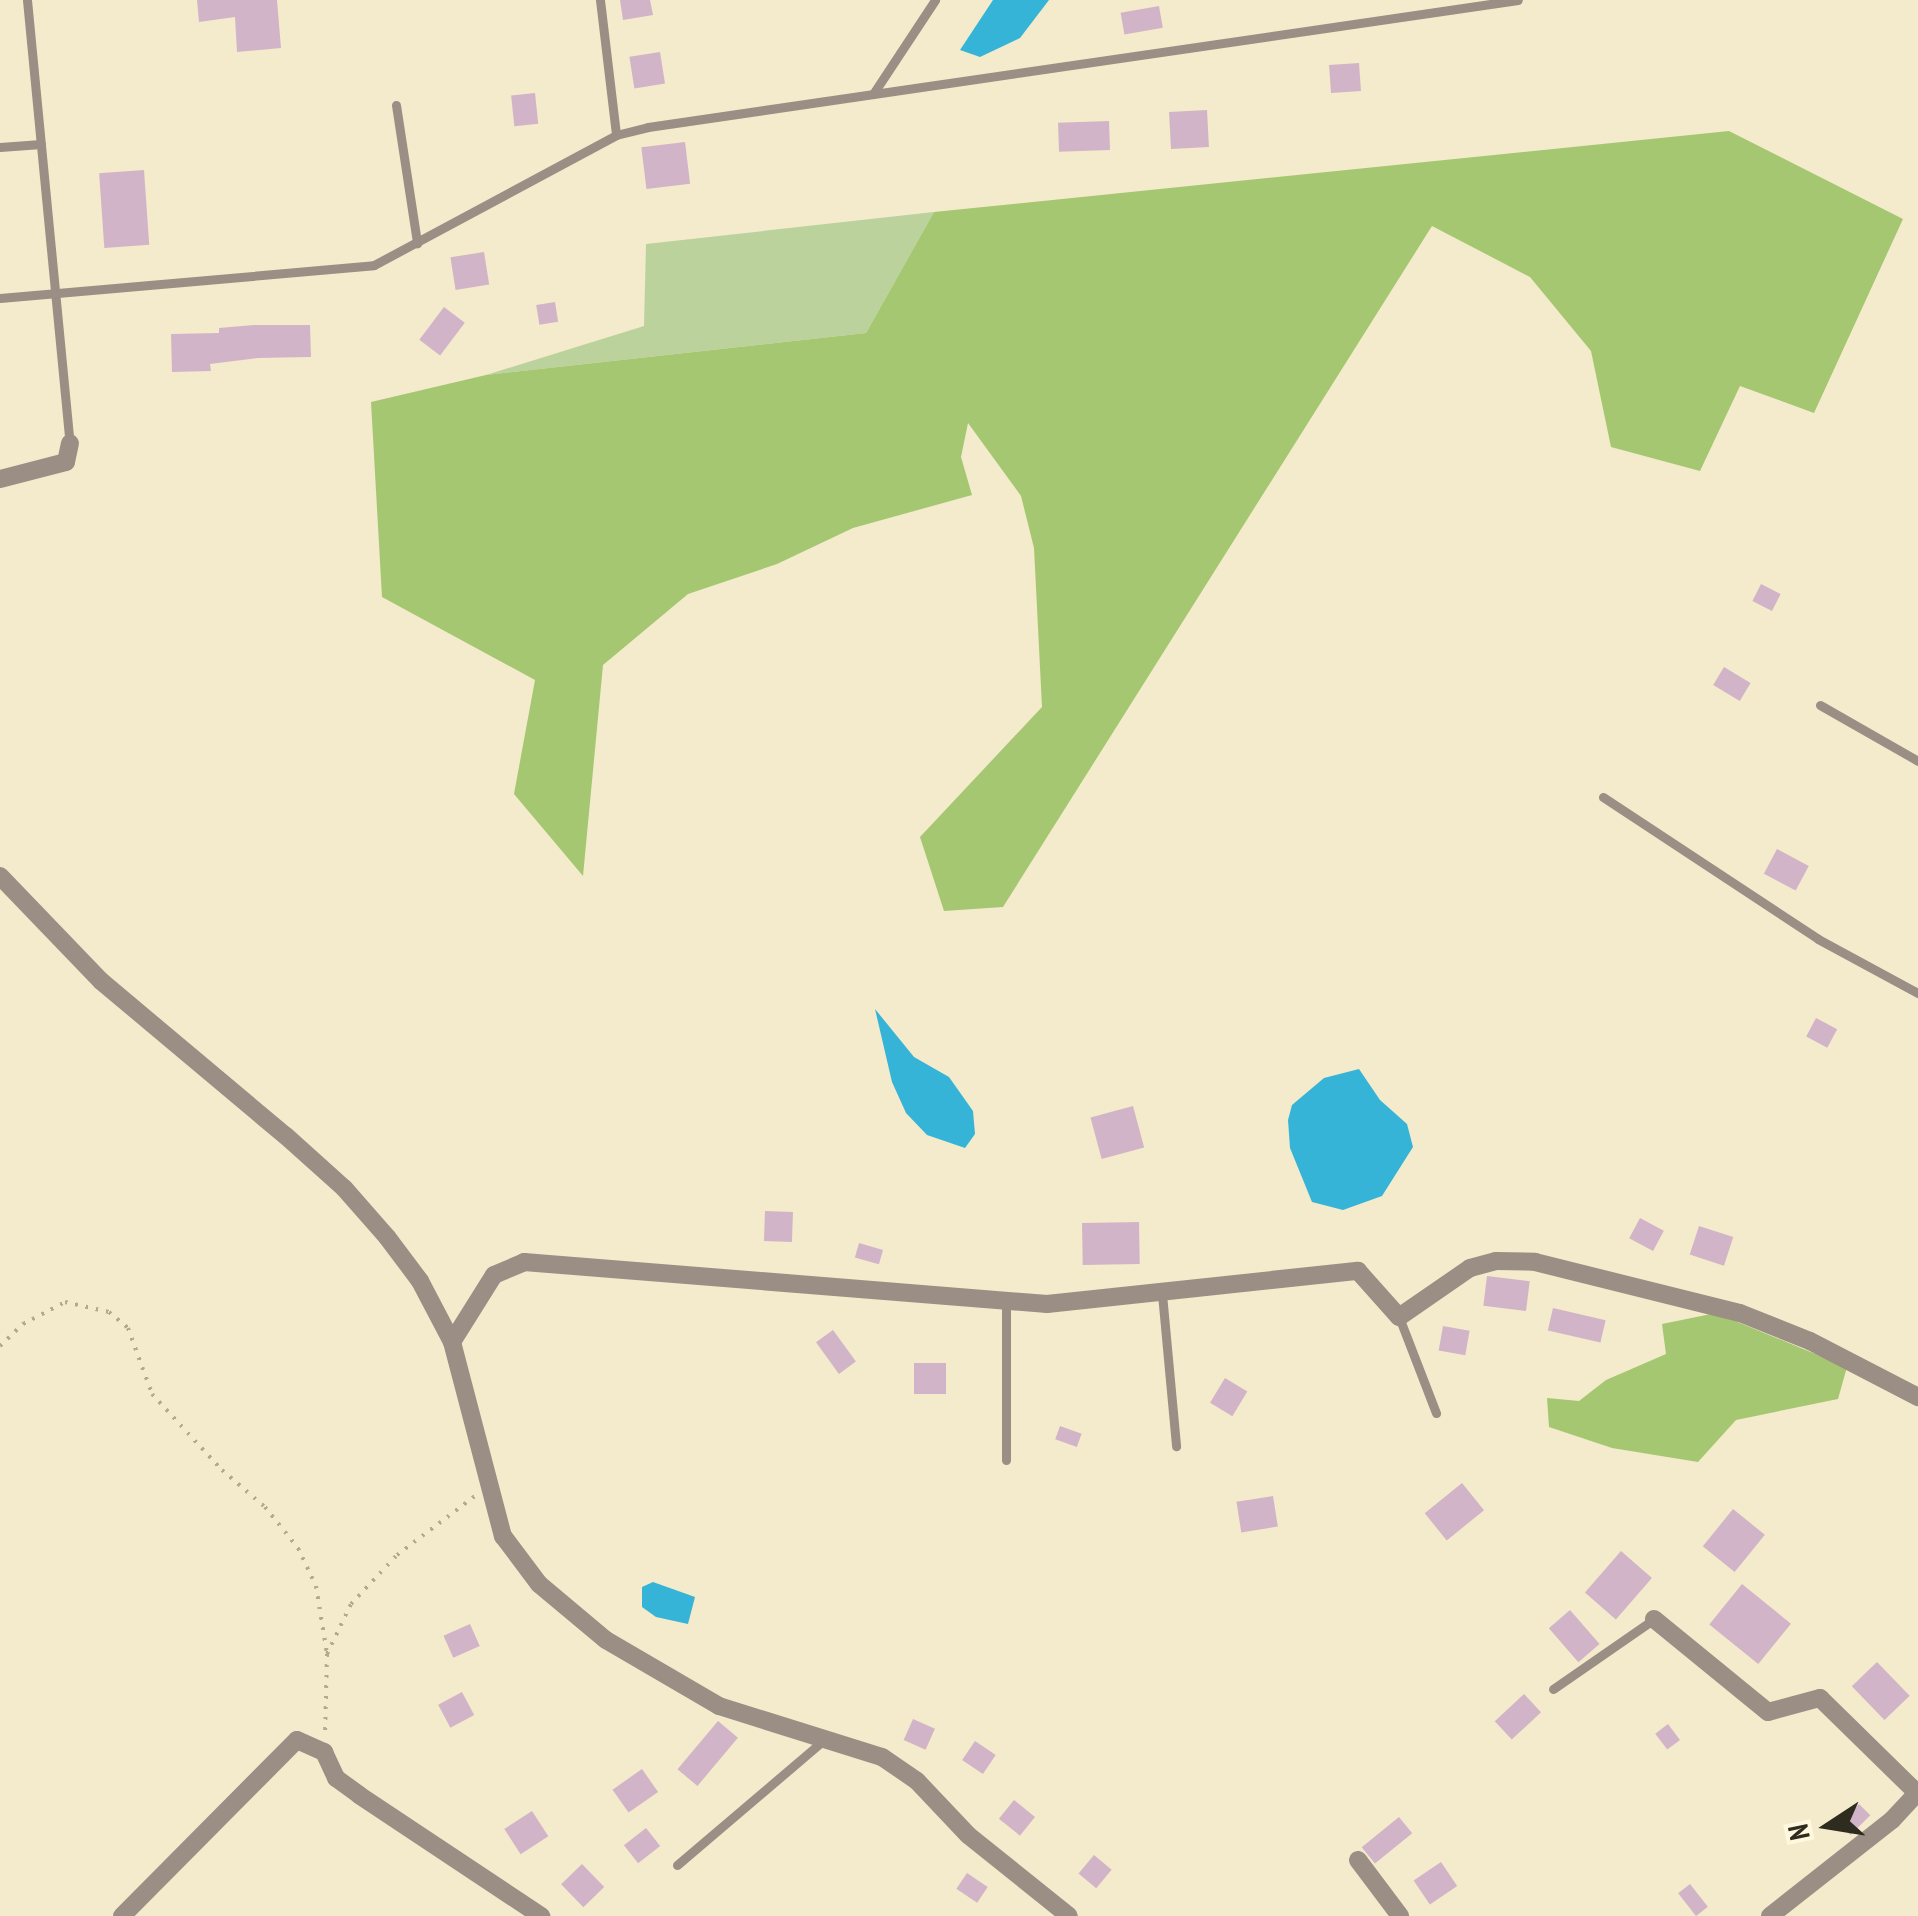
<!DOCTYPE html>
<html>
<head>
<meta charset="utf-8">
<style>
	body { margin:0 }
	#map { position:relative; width:1918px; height:1916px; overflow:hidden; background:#f3ebcb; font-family:"PT Sans Narrow",sans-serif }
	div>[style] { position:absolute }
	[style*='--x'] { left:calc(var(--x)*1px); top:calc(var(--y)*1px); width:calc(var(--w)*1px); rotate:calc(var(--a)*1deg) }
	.green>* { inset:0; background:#bcd29d }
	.forest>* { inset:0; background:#a5c771 }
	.water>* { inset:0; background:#35b4d8 }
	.building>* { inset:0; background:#d2b4c8; transform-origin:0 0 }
	.path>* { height:4px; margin-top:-2px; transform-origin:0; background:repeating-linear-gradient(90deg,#b0aa91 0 2.5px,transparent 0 10.5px) }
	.service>* { height:9px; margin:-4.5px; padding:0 4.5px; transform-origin:4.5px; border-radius:4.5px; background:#9a8e85 }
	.minor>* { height:18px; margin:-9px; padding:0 9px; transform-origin:9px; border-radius:9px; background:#9a8e85 }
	span { translate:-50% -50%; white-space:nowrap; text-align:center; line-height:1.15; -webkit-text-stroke:10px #fff8de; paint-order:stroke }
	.north { position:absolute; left:1778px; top:1776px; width:100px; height:100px; -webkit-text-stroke:8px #fff8de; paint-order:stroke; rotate:258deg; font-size:28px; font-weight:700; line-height:40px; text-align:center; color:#2e2b1f }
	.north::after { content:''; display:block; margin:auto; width:35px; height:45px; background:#2e2b1f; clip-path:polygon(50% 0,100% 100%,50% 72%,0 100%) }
</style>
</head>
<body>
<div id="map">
	<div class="green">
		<i style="clip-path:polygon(934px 212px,866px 333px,486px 375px,644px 326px,646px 244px)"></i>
	</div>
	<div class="forest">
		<i style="clip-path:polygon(1729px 131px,1903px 219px,1814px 413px,1740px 386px,1700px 471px,1611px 447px,1591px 351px,1530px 277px,1432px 226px,1003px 907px,944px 911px,920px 837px,1042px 707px,1034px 548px,1021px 496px,968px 423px,961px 457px,972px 495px,853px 528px,777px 564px,688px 594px,603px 665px,583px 876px,514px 794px,535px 680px,382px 597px,371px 402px,486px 375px,866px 333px,934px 212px)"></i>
		<i style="clip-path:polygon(1716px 1313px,1847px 1367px,1838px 1399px,1736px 1420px,1698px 1462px,1612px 1448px,1549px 1427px,1547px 1398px,1579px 1401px,1606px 1380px,1666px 1354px,1662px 1324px)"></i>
	</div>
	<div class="water">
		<i style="clip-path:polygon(993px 0,1049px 0,1020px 38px,980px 57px,960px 50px)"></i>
		<i style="clip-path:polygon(875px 1009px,914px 1057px,949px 1077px,973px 1111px,975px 1134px,965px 1148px,927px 1135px,906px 1113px,892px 1082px)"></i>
		<i style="clip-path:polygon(1359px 1069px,1380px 1100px,1407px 1124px,1413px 1147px,1382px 1196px,1343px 1210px,1312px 1202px,1290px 1148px,1288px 1120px,1292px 1105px,1324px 1078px)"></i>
		<i style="clip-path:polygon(653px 1582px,695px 1597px,688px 1624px,656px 1617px,642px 1607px,642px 1587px)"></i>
	</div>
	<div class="building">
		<i style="clip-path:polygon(197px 0,277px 0,281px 48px,237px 52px,235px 17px,199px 22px)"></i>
		<i style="clip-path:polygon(620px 0,650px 0,653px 15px,623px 20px)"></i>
		<i style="left:1159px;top:6px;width:22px;height:39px;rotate:80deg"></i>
		<i style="left:660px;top:52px;width:32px;height:31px;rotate:81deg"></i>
		<i style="left:1359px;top:63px;width:28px;height:30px;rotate:86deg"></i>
		<i style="left:535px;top:93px;width:31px;height:24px;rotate:84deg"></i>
		<i style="left:1207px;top:110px;width:37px;height:38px;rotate:87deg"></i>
		<i style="left:1109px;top:121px;width:29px;height:51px;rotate:88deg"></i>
		<i style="left:685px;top:142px;width:42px;height:44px;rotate:83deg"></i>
		<i style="left:144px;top:170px;width:75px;height:45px;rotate:86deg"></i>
		<i style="left:484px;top:252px;width:33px;height:34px;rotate:81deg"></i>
		<i style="left:555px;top:302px;width:20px;height:19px;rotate:81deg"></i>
		<i style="left:444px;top:307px;width:26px;height:41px;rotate:37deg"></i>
		<i style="clip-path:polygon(254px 325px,310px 325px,311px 357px,257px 358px,210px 364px,211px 371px,172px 372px,171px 334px,219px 333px,219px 328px)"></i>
		<i style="left:1761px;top:584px;width:22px;height:19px;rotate:27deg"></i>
		<i style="left:1724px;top:667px;width:31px;height:21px;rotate:31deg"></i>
		<i style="left:1777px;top:849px;width:36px;height:28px;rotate:28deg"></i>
		<i style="left:1816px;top:1018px;width:24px;height:21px;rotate:28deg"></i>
		<i style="left:1133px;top:1106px;width:43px;height:44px;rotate:75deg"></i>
		<i style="left:765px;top:1211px;width:28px;height:30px;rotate:2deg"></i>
		<i style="left:1640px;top:1218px;width:27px;height:23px;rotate:28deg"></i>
		<i style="left:1139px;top:1222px;width:42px;height:57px;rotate:89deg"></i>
		<i style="left:1699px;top:1226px;width:36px;height:30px;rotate:18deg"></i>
		<i style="left:859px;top:1243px;width:25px;height:15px;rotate:16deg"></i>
		<i style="left:1487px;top:1276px;width:43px;height:30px;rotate:7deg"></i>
		<i style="left:1553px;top:1308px;width:54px;height:23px;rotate:13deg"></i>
		<i style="left:1443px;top:1326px;width:27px;height:25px;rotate:10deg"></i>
		<i style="left:833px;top:1330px;width:39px;height:21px;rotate:54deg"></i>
		<i style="left:914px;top:1363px;width:32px;height:31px"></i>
		<i style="left:1225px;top:1378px;width:26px;height:29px;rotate:31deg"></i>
		<i style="left:1060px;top:1426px;width:23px;height:14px;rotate:20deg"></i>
		<i style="left:1462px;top:1483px;width:35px;height:48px;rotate:51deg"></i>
		<i style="left:1273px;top:1496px;width:31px;height:37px;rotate:81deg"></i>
		<i style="left:1733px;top:1509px;width:41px;height:48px;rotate:39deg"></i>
		<i style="left:1621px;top:1551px;width:41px;height:55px;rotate:41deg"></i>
		<i style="left:1742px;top:1584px;width:63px;height:52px;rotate:39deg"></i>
		<i style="left:1570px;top:1610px;width:45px;height:28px;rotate:49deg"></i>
		<i style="left:470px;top:1624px;width:24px;height:29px;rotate:66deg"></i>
		<i style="left:1877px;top:1662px;width:47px;height:35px;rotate:46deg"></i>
		<i style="left:462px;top:1692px;width:26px;height:27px;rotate:62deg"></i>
		<i style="left:1524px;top:1694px;width:25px;height:40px;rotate:47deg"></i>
		<i style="left:913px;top:1719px;width:24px;height:23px;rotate:24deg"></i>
		<i style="left:718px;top:1721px;width:26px;height:63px;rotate:40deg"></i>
		<i style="left:1668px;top:1724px;width:20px;height:16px;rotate:53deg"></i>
		<i style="left:975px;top:1741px;width:25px;height:23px;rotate:34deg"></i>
		<i style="left:642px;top:1769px;width:28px;height:36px;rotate:55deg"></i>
		<i style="left:1014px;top:1800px;width:27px;height:24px;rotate:39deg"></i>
		<i style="left:1859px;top:1804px;width:16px;height:28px;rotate:45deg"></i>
		<i style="left:532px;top:1811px;width:30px;height:33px;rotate:57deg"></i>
		<i style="left:1399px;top:1817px;width:21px;height:48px;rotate:51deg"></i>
		<i style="left:646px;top:1828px;width:23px;height:28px;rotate:52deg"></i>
		<i style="left:1094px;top:1855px;width:23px;height:24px;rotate:40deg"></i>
		<i style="left:1441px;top:1862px;width:29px;height:33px;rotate:56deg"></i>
		<i style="left:582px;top:1864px;width:32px;height:29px;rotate:46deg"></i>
		<i style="left:967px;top:1873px;width:25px;height:19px;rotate:34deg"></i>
		<i style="left:1690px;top:1884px;width:29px;height:15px;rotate:52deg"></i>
	</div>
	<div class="path">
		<i style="--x:0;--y:1346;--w:32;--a:-44"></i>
		<i style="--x:23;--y:1324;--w:47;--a:-27.6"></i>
		<i style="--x:65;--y:1302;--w:45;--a:12.8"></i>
		<i style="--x:109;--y:1312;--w:25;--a:40"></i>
		<i style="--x:128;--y:1328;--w:70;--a:70"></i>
		<i style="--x:152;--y:1394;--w:103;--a:47.4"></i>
		<i style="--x:222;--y:1470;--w:57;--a:40.7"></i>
		<i style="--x:265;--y:1507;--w:53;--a:51.2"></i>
		<i style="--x:298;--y:1548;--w:42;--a:64.7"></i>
		<i style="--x:316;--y:1586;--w:69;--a:80.8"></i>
		<i style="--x:327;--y:1654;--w:81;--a:91.4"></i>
		<i style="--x:327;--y:1654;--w:55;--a:-64.4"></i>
		<i style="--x:351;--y:1604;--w:67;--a:-46.8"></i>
		<i style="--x:397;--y:1555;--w:98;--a:-37.1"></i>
	</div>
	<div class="service">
		<i style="--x:27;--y:0;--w:445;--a:84.5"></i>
		<i style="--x:600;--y:0;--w:136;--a:83.2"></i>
		<i style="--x:873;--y:94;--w:113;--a:-56.6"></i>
		<i style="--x:396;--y:105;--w:140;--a:81.3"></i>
		<i style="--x:0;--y:147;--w:41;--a:-4.2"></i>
		<i style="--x:0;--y:298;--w:375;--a:-5"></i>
		<i style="--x:374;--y:265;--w:275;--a:-28.2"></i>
		<i style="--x:616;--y:135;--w:33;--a:-14"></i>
		<i style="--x:648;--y:127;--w:879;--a:-8.31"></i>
		<i style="--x:1820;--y:705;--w:113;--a:29.7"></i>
		<i style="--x:1603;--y:797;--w:258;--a:33.4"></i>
		<i style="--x:1818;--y:939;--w:114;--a:28.4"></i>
		<i style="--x:1162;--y:1294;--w:153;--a:84.7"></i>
		<i style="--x:1399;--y:1317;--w:103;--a:68.9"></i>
		<i style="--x:1006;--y:1460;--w:160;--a:-90"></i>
		<i style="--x:1553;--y:1689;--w:123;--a:-34.7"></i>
		<i style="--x:677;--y:1865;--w:193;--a:-40.4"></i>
	</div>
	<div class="minor">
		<i style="--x:0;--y:479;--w:68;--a:-14.4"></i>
		<i style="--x:66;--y:462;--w:19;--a:-78"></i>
		<i style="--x:0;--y:876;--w:146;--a:46.1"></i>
		<i style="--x:101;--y:981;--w:241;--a:40"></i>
		<i style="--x:286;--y:1136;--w:78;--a:41.9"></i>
		<i style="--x:344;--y:1188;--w:65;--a:48.7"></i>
		<i style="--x:387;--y:1237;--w:55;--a:53.1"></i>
		<i style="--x:420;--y:1281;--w:69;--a:62.3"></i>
		<i style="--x:452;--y:1342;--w:201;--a:75.3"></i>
		<i style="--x:503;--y:1536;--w:60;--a:53.1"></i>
		<i style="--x:539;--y:1584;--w:87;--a:39.9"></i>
		<i style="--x:606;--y:1640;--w:131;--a:30.3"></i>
		<i style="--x:719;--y:1706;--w:171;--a:17.4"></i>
		<i style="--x:882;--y:1757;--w:42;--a:34.4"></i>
		<i style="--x:917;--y:1781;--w:74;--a:46.6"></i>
		<i style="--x:968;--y:1835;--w:129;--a:38.7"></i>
		<i style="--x:452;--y:1342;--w:79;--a:-57.9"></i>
		<i style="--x:494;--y:1275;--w:33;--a:-23"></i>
		<i style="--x:524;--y:1262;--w:525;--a:4.59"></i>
		<i style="--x:1047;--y:1304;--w:313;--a:-6.1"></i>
		<i style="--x:1358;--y:1271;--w:62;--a:48.3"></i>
		<i style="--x:1399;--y:1317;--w:86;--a:-34.6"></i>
		<i style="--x:1470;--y:1268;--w:27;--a:-15"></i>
		<i style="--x:1496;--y:1261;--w:39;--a:1"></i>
		<i style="--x:1535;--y:1262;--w:211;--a:14"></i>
		<i style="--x:1740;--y:1313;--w:75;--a:21.8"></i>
		<i style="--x:1810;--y:1341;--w:122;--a:27.4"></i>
		<i style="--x:1654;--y:1619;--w:147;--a:39.2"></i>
		<i style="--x:1768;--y:1712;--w:54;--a:-15.1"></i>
		<i style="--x:1820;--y:1698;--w:137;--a:44.4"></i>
		<i style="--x:1358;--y:1860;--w:70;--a:53.1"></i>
		<i style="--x:122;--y:1916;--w:248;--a:-45.2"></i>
		<i style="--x:297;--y:1740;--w:30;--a:24"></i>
		<i style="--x:324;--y:1752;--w:29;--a:65"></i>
		<i style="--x:336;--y:1778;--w:29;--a:36"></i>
		<i style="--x:359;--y:1795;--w:219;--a:33.6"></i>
		<i style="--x:1770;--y:1916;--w:155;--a:-38.2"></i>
		<i style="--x:1892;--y:1820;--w:37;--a:-47"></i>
	</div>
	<div class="north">N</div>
</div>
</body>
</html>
